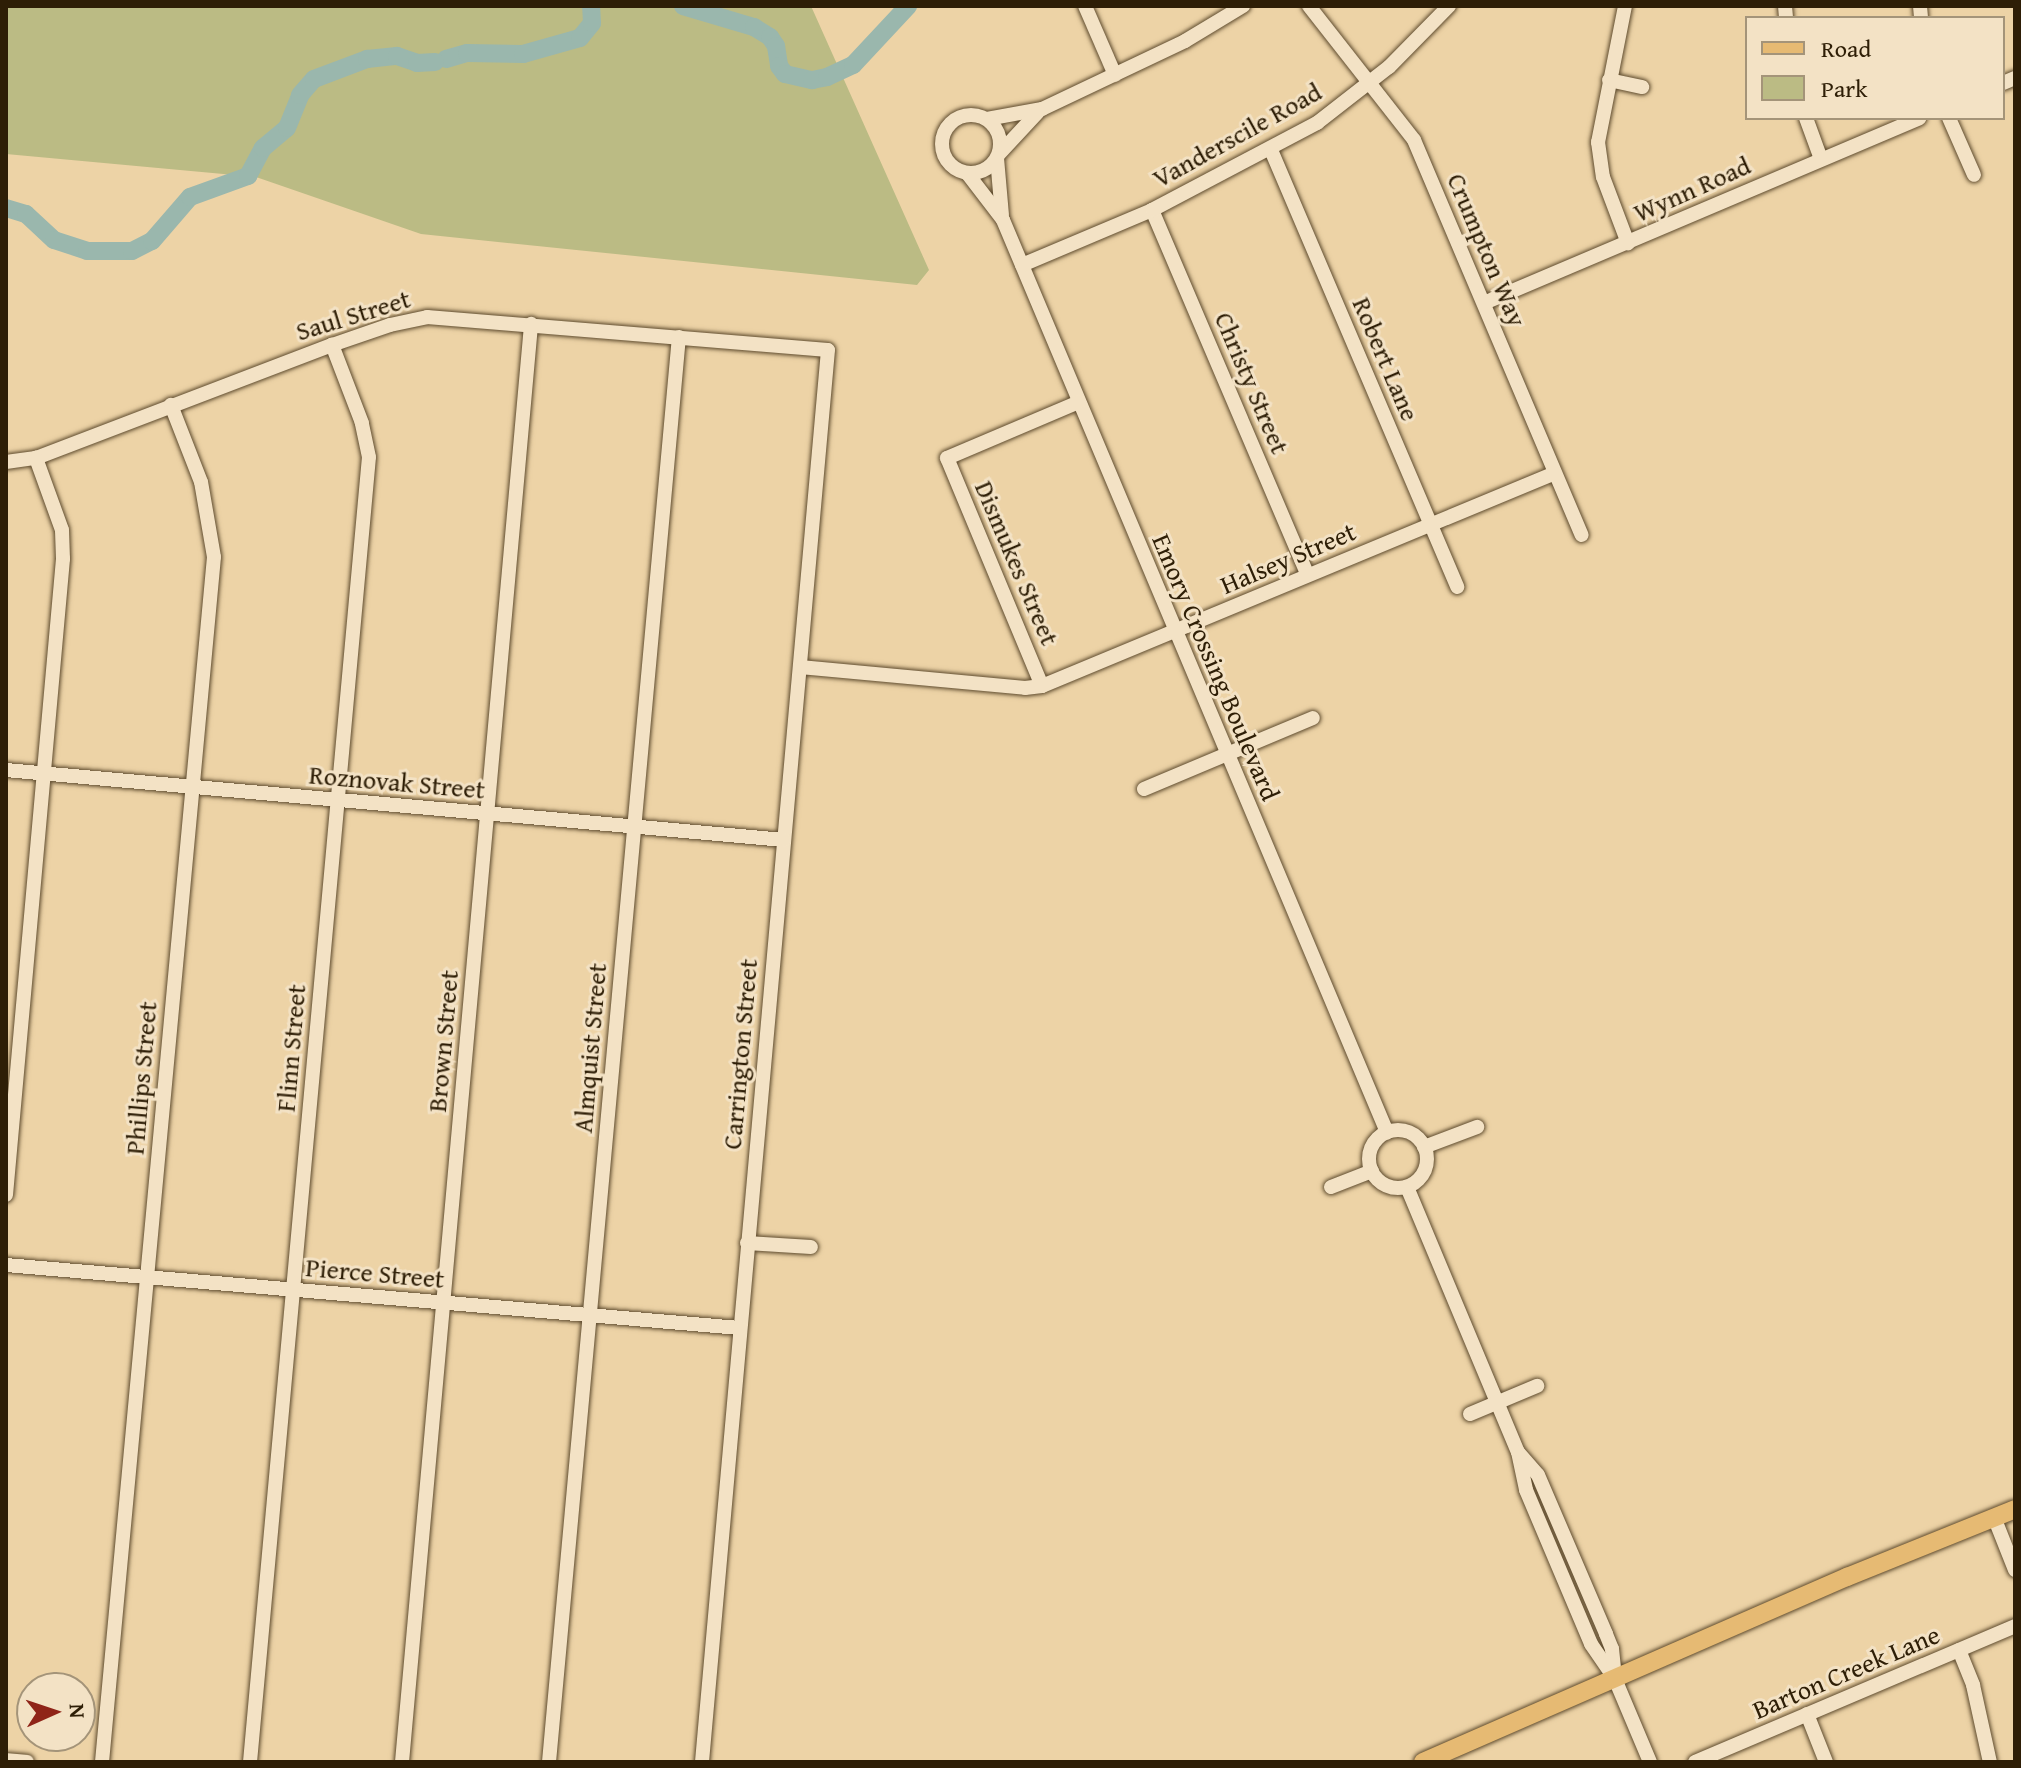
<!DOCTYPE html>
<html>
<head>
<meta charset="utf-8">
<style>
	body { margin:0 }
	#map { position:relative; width:2021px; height:1768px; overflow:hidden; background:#edd3a6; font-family:"Gentium Book Plus",serif }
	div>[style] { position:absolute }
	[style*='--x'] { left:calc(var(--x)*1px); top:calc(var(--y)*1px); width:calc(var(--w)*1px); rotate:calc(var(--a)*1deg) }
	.green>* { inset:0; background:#bbbb84 }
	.river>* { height:18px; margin:-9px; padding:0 9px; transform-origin:9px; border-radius:9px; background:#9ab7ad }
	.roads { filter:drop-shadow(0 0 2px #5e4b2e) drop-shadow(0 0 2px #5e4b2e) }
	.minor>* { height:14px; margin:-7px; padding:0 7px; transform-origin:7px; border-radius:7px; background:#f3e2c5 }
	.minor>.ring { margin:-7px; padding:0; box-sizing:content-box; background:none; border:14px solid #f3e2c5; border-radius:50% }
	.major>* { height:18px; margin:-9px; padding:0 9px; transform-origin:9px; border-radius:9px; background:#e6ba73 }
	span { translate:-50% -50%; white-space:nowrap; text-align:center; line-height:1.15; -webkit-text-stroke:6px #f3e2c5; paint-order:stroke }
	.street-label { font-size:26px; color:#2e1e06 }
	.frame { position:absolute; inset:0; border:8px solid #2e1e06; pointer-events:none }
	.legend { position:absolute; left:1745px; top:16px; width:260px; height:104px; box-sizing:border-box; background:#f3e2c5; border:2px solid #a49479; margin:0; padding:10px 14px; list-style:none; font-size:24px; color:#2e1e06 }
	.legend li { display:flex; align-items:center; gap:16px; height:40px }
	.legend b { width:40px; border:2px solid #a49479 }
	.north { position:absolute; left:16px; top:1672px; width:80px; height:80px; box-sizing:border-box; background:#f3e2c5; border:2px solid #a49479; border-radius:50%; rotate:87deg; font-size:22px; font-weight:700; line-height:32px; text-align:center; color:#2e1e06 }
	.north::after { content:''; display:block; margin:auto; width:28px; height:36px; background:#8f2418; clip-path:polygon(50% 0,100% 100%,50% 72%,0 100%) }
</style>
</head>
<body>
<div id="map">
	<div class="green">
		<i style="clip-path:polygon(6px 6px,811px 6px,929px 270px,917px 285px,421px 234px,256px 177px,6px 154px)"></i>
	</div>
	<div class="river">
		<i style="--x:683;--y:6;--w:74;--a:16.5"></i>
		<i style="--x:754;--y:27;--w:19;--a:32"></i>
		<i style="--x:770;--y:37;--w:11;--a:56"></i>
		<i style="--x:776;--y:46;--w:20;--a:81"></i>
		<i style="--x:779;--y:66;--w:10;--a:53"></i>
		<i style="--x:785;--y:74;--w:28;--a:13"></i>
		<i style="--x:812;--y:80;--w:15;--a:-11"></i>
		<i style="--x:827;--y:77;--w:29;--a:-25"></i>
		<i style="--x:853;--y:65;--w:81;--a:-47"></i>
		<i style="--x:446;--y:59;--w:22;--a:-16"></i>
		<i style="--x:467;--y:53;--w:56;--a:1"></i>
		<i style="--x:523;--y:54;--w:59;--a:-15.7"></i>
		<i style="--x:580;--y:38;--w:19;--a:-51"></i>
		<i style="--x:592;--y:23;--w:17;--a:-93"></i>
		<i style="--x:6;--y:208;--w:21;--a:17"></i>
		<i style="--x:26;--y:214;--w:38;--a:43"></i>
		<i style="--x:54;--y:240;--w:35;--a:18"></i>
		<i style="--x:87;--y:251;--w:45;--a:0"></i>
		<i style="--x:132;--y:251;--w:22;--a:-27"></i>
		<i style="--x:152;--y:241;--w:58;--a:-49.2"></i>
		<i style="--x:190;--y:197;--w:62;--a:-19.9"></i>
		<i style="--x:248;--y:176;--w:32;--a:-62"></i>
		<i style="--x:263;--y:148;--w:31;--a:-40"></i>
		<i style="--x:287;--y:128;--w:35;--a:-68"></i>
		<i style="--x:300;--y:95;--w:21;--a:-49"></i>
		<i style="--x:314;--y:79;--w:57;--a:-20.7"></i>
		<i style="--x:367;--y:59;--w:30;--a:-6"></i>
		<i style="--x:397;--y:56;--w:21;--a:19"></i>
		<i style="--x:417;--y:63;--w:18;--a:-3"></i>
	</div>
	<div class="roads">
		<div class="minor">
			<i style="--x:1085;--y:6;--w:75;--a:66.5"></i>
			<i style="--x:1309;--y:6;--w:170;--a:51.9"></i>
			<i style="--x:1414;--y:140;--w:429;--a:67"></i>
			<i style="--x:1625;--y:6;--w:139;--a:101.2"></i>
			<i style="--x:1598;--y:142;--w:35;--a:82"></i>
			<i style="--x:1603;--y:177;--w:71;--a:69.3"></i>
			<i style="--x:1785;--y:6;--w:12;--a:85"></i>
			<i style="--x:1920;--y:6;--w:12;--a:85"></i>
			<i style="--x:1609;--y:80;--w:34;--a:12"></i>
			<i style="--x:2003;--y:83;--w:13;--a:-23"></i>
			<i class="ring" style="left:942px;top:115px;width:44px;height:44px"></i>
			<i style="--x:1806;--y:118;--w:44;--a:69.9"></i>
			<i style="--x:1949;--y:118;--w:62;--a:66.3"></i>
			<i style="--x:987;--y:119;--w:56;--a:-10.3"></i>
			<i style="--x:1042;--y:109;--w:158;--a:-25.4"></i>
			<i style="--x:1185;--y:41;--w:68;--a:-31.1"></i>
			<i style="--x:1271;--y:150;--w:475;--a:66.9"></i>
			<i style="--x:999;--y:154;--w:57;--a:-47.1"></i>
			<i style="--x:997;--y:158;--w:57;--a:85"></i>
			<i style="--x:967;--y:173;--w:59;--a:52.5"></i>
			<i style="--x:1003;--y:220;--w:990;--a:67.17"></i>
			<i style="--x:1152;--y:210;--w:397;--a:66.9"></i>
			<i style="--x:1022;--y:265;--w:141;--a:-22.9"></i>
			<i style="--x:1152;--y:210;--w:187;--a:-27.8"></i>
			<i style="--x:1317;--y:123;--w:91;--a:-37.9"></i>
			<i style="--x:1389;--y:67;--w:86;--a:-45.5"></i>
			<i style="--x:1484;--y:303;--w:473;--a:-23"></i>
			<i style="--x:6;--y:462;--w:30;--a:-8"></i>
			<i style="--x:36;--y:458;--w:317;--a:-20.9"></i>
			<i style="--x:332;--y:345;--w:61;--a:-19"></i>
			<i style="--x:390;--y:325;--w:38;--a:-12"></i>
			<i style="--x:427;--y:317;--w:402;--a:4.7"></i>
			<i style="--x:828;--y:350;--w:1418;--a:95.1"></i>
			<i style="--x:800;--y:667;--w:226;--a:5.3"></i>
			<i style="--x:1025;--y:688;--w:17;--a:-7"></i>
			<i style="--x:1042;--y:686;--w:555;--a:-22.55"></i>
			<i style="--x:1042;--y:686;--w:247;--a:-112.6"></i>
			<i style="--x:947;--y:458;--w:143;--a:-23"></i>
			<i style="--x:6;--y:770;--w:781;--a:5.14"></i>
			<i style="--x:1144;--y:789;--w:183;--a:-22.8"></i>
			<i class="ring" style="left:1369px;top:1130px;width:44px;height:44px"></i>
			<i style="--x:1424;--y:1147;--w:57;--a:-20.7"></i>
			<i style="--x:1331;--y:1187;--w:44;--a:-21.3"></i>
			<i style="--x:1407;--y:1187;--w:287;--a:67.3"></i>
			<i style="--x:1518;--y:1452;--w:39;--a:78"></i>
			<i style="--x:1526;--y:1490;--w:167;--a:67.1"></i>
			<i style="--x:1591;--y:1644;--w:42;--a:55.6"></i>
			<i style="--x:1615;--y:1679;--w:90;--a:67.1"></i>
			<i style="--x:6;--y:1195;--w:639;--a:-84.88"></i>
			<i style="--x:63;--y:559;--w:29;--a:-92"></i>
			<i style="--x:62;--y:530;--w:77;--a:-109.9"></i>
			<i style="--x:747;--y:1243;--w:64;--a:3.6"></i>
			<i style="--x:6;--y:1265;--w:737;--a:4.91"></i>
			<i style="--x:1470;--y:1414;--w:73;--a:-22.7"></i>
			<i style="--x:1518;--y:1452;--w:30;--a:49"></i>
			<i style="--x:1538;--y:1475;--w:173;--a:66.8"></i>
			<i style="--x:1606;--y:1634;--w:16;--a:68"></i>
			<i style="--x:1612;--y:1649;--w:30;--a:84"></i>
			<i style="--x:1994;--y:1517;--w:57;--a:68.4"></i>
			<i style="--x:1959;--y:1650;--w:38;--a:68"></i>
			<i style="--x:1973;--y:1685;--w:79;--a:77.6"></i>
			<i style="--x:1807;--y:1714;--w:52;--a:68.4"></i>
			<i style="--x:6;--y:1760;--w:21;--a:5"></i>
			<i style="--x:102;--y:1762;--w:1210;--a:-84.69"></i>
			<i style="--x:214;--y:557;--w:76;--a:-99.8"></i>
			<i style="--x:201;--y:482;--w:83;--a:-111.3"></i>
			<i style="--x:250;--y:1762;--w:1310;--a:-84.79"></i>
			<i style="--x:369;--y:457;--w:35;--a:-102"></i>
			<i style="--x:362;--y:423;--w:84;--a:-111"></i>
			<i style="--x:402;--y:1762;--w:1444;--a:-84.87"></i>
			<i style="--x:549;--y:1762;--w:1431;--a:-84.79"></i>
			<i style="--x:1695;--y:1762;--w:348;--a:-23"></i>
		</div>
		<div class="major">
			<i style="--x:1423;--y:1762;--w:463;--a:-23.6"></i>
			<i style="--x:1847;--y:1577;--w:181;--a:-22"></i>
		</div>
	</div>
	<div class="street-label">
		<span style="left:1237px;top:135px;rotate:-29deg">Vanderscile Road</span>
		<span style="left:1692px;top:189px;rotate:-24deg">Wynn Road</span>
		<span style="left:1487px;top:250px;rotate:67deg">Crumpton Way</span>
		<span style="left:353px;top:315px;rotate:-17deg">Saul Street</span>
		<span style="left:1386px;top:359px;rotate:67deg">Robert Lane</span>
		<span style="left:1252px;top:383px;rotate:67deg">Christy Street</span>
		<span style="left:1288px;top:558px;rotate:-23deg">Halsey Street</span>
		<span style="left:1017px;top:563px;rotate:67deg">Dismukes Street</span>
		<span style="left:1216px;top:667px;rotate:67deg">Emory Crossing Boulevard</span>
		<span style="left:397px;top:782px;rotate:5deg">Roznovak Street</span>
		<span style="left:443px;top:1041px;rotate:-85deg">Brown Street</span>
		<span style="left:291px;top:1048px;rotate:-85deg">Flinn Street</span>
		<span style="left:590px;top:1048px;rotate:-85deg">Almquist Street</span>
		<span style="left:740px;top:1054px;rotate:-85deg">Carrington Street</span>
		<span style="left:141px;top:1078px;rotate:-85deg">Phillips Street</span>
		<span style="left:375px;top:1273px;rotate:5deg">Pierce Street</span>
		<span style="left:1846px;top:1672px;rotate:-23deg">Barton Creek Lane</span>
	</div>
	<div class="frame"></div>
	<ul class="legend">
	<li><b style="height:10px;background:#e6ba73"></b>Road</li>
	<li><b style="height:22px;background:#bbbb84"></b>Park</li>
	</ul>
	<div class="north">N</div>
</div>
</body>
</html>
